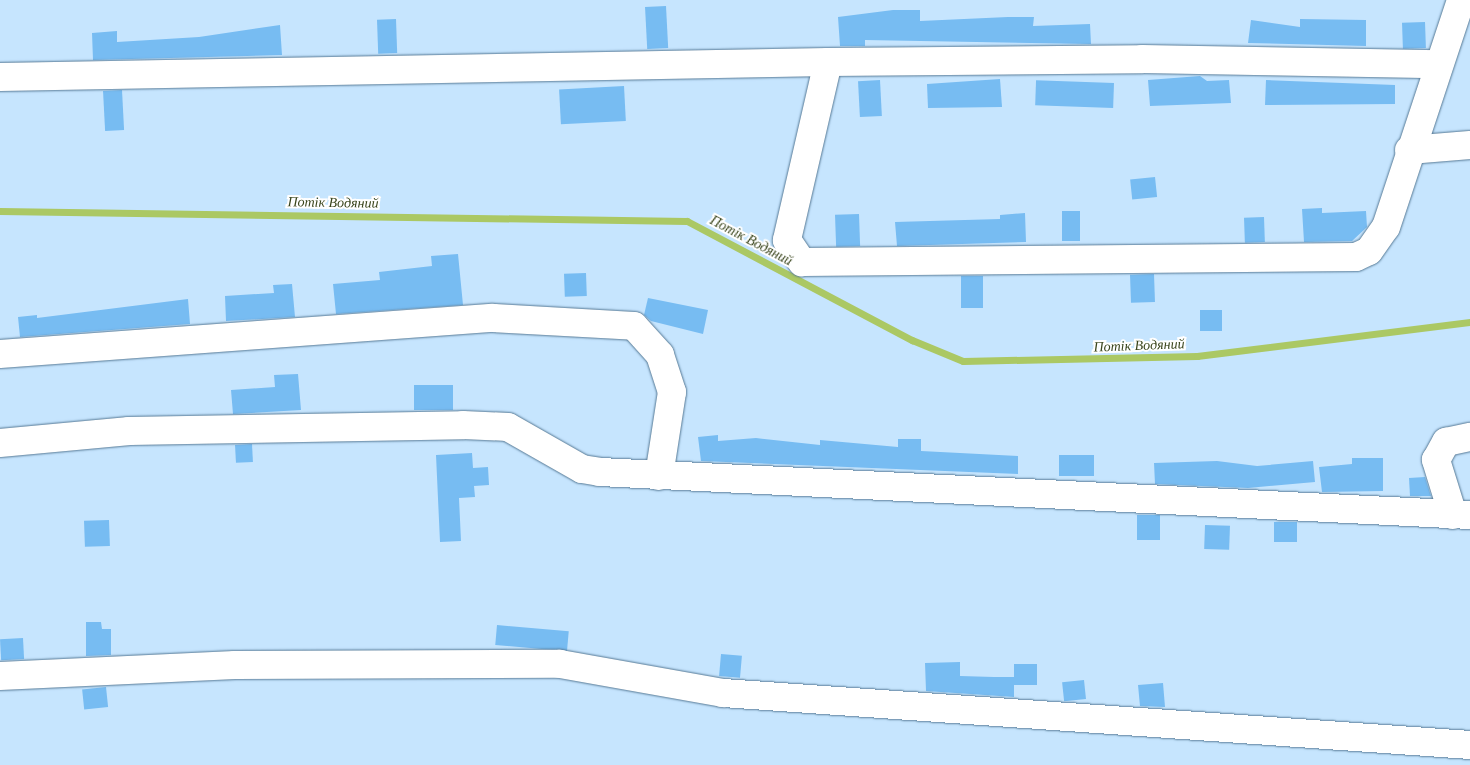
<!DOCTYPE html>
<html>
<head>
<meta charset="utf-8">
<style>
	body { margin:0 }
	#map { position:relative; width:1470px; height:765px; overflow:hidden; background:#c6e5fe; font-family:Georgia,serif }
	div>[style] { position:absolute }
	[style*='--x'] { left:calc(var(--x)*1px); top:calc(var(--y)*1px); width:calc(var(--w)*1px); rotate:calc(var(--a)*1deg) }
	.stream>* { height:7px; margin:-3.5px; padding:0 3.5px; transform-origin:3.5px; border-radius:3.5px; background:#abc864 }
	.building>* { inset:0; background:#77bcf2; transform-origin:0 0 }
	.roads { filter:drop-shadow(0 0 1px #567995) drop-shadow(0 0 1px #567995) }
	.minor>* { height:28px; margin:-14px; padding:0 14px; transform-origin:14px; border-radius:14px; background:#fff }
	span { translate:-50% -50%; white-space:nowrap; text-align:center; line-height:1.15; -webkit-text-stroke:4px #fff; paint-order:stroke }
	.water-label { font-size:14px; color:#38441b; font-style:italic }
</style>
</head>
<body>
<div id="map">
	<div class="stream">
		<i style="--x:0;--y:211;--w:687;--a:0.83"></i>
		<i style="--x:687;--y:221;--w:255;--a:27.9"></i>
		<i style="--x:912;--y:340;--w:55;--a:22.4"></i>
		<i style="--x:963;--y:361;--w:234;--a:-1.2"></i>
		<i style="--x:1197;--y:356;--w:275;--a:-7.1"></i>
	</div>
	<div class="building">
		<i style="left:666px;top:6px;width:42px;height:21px;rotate:87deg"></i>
		<i style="clip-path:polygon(893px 10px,920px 10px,920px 21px,1008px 17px,1034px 17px,1033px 26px,1090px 24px,1091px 44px,865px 40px,865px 46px,840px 46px,838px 17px)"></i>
		<i style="left:396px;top:19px;width:34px;height:19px;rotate:88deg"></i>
		<i style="clip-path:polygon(1300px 19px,1366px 20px,1366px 46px,1248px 43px,1251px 20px,1300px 27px)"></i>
		<i style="left:1425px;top:22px;width:26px;height:23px;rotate:88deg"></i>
		<i style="clip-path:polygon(280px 25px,282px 55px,93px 60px,92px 33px,117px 31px,117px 42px,199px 37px)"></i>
		<i style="clip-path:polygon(1200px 76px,1207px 81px,1229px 80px,1231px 103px,1150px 106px,1148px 80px)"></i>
		<i style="clip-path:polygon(1000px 79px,1002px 107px,928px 108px,927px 84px)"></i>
		<i style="left:880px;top:80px;width:36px;height:22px;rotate:87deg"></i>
		<i style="clip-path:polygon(1266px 80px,1395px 85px,1395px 104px,1265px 105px)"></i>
		<i style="left:1114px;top:83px;width:25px;height:78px;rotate:92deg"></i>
		<i style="left:624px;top:86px;width:35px;height:65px;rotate:87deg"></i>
		<i style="left:122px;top:90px;width:40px;height:19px;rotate:87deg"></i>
		<i style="left:1155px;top:177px;width:20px;height:25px;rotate:84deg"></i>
		<i style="clip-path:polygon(1322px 208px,1322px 213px,1366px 211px,1367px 227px,1352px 241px,1304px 242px,1302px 209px)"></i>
		<i style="left:1062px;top:211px;width:18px;height:30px"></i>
		<i style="clip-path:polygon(1025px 213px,1026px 242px,897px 246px,895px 222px,1000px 219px,1000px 215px)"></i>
		<i style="left:859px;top:214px;width:32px;height:24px;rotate:88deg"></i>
		<i style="left:1264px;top:217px;width:25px;height:20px;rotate:88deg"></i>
		<i style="clip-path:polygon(458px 254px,463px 305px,336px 314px,333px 284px,380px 280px,379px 272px,432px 266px,431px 256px)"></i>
		<i style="left:586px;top:273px;width:23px;height:22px;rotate:88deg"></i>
		<i style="left:1154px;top:274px;width:28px;height:24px;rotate:88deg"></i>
		<i style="left:961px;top:276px;width:22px;height:32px"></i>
		<i style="clip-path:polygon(292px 284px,295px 317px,226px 321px,225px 296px,274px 293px,273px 285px)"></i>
		<i style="clip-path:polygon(648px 298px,708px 310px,703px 334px,651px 321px,644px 315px)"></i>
		<i style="clip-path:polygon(188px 299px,190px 324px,20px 337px,18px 317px,37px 315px,37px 318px)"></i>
		<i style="left:1200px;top:310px;width:22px;height:21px"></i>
		<i style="clip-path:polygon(298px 374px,301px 410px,233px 414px,231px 390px,275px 387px,274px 375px)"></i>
		<i style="left:453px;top:385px;width:25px;height:39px;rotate:90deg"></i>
		<i style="clip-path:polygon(718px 435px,718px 441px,756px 438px,820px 445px,820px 440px,898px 447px,898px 439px,921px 439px,921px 451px,1018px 456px,1018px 474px,701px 461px,698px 437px)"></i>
		<i style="left:252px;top:444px;width:18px;height:17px;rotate:87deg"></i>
		<i style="clip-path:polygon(472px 453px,473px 468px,488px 467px,489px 485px,474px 486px,475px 497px,459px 498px,461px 541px,440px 542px,436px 455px)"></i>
		<i style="left:1094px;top:455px;width:21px;height:35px;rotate:90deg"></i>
		<i style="clip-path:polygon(1352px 458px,1383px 458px,1383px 491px,1322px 492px,1319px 467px,1352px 464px)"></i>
		<i style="clip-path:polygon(1217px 461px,1257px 466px,1313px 461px,1315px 482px,1248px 488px,1155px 484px,1154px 463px)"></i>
		<i style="clip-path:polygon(1425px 477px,1431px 496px,1410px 496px,1409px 478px)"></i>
		<i style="left:1137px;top:515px;width:23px;height:25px"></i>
		<i style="left:109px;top:520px;width:26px;height:25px;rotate:88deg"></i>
		<i style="left:1274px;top:522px;width:23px;height:20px"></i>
		<i style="left:1205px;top:525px;width:25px;height:24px;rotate:2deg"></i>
		<i style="clip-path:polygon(86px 622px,101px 622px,102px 629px,111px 629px,111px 655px,86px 656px)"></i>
		<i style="left:497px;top:625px;width:72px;height:20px;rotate:5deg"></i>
		<i style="left:23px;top:638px;width:21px;height:23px;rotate:87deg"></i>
		<i style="left:721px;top:654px;width:21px;height:22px;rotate:5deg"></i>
		<i style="clip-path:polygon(960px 662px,960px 676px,994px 677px,1014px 677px,1014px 664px,1037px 664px,1037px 685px,1014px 685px,1014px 697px,926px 691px,925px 663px)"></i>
		<i style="left:1084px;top:680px;width:19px;height:22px;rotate:84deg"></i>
		<i style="clip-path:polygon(1163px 683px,1165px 707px,1140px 706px,1138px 685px)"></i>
		<i style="left:106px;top:687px;width:20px;height:24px;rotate:84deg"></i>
	</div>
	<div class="roads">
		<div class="minor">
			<i style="--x:828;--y:62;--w:183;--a:103"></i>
			<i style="--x:787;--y:240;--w:27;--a:56"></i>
			<i style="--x:802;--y:262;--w:554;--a:-0.52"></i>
			<i style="--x:1356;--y:257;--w:14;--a:-25"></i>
			<i style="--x:1369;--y:251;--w:29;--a:-55"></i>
			<i style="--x:1386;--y:227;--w:239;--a:-71.7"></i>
			<i style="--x:0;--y:77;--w:828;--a:-1.04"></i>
			<i style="--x:828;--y:62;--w:314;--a:-0.5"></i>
			<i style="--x:1142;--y:59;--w:297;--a:1"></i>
			<i style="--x:1409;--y:150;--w:61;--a:-4.7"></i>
			<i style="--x:0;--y:354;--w:494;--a:-4.2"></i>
			<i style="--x:493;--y:318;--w:141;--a:3.2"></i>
			<i style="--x:634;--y:326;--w:39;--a:48"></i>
			<i style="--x:660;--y:355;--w:39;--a:72"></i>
			<i style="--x:672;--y:392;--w:85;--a:98.8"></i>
			<i style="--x:0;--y:443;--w:130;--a:-5.3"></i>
			<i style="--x:129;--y:431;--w:334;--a:-1"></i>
			<i style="--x:463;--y:425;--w:45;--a:2.5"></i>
			<i style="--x:508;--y:427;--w:85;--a:29.6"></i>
			<i style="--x:582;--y:469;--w:18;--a:9"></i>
			<i style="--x:600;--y:472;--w:871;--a:2.83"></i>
			<i style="--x:1453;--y:515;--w:58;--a:-107.2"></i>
			<i style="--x:1436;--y:460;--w:21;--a:-61"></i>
			<i style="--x:1446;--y:442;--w:25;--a:-12"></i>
			<i style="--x:0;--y:676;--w:235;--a:-2.7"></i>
			<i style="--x:235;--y:665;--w:325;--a:-0.2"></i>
			<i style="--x:560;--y:664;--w:166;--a:10.1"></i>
			<i style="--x:723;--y:693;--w:749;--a:3.98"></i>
		</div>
	</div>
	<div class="water-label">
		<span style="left:333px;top:203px;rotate:1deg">Потік Водяний</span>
		<span style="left:751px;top:241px;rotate:28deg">Потік Водяний</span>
		<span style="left:1139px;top:346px;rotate:-2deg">Потік Водяний</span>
	</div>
</div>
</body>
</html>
